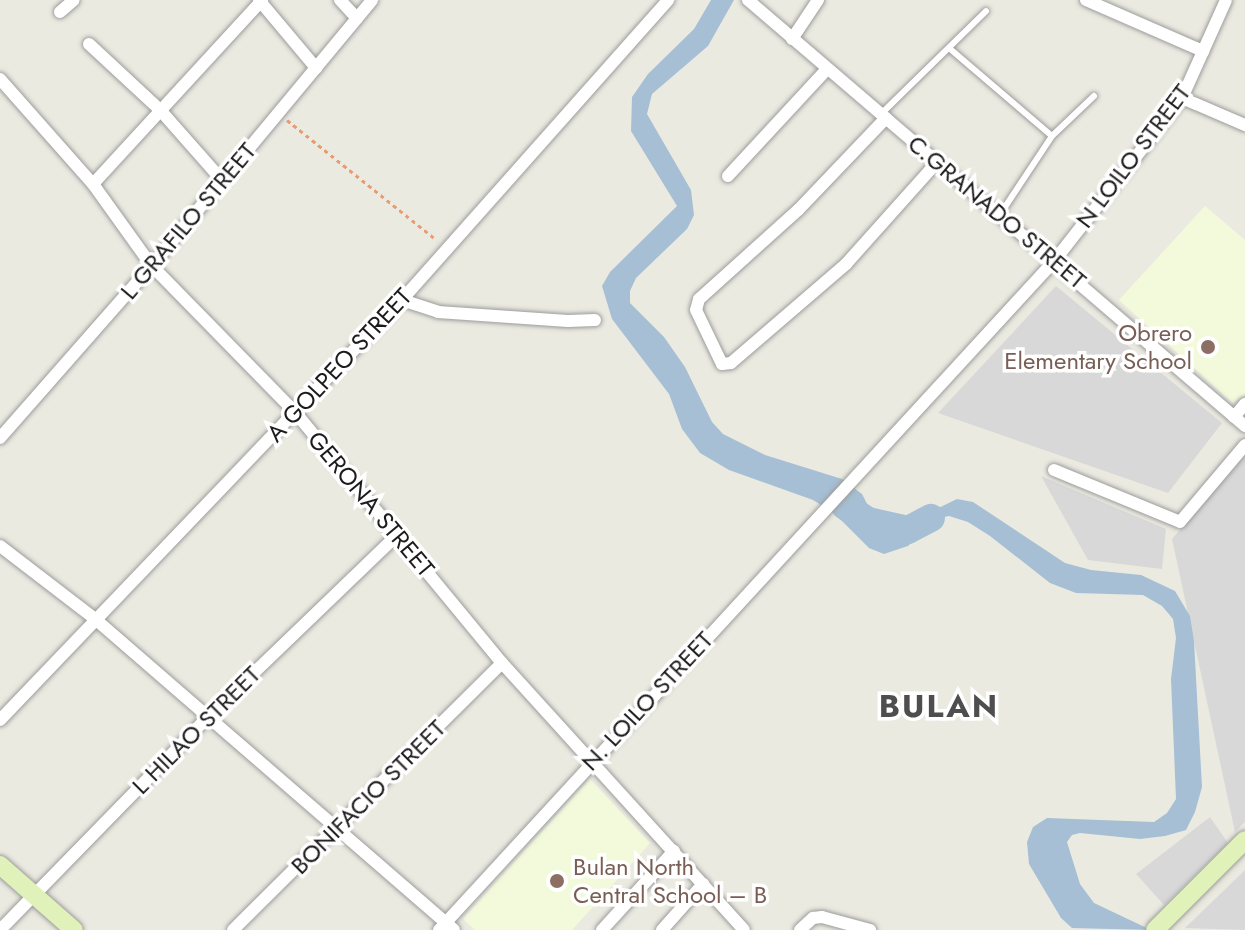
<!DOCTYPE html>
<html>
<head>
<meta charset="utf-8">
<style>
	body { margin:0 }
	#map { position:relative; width:1245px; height:930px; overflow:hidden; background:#ebeae1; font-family:Jost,sans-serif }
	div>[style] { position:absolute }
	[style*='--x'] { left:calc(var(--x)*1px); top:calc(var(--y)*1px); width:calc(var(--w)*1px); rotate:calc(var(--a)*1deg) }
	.residential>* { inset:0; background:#d9d8d8 }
	.education>* { inset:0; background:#f3fadb }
	.water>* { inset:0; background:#a6bfd4 }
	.river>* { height:28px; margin:-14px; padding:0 14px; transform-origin:14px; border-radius:14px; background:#a6bfd4 }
	.path>* { height:3px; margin-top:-1.5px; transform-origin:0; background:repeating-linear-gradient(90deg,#e89c75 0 4px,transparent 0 8px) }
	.roads { filter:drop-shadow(0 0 2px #9c9c9c) drop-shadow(0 0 2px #9c9c9c) }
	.lane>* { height:6px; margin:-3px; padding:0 3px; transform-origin:3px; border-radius:3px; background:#fff }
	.street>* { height:12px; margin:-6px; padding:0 6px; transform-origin:6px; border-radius:6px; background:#fff }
	.secondary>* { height:18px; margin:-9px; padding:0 9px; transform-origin:9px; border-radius:9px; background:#e1f1ba }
	.dots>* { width:22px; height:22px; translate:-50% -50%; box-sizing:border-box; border:4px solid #fff; border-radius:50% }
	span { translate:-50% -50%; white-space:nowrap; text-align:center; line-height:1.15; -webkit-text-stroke:7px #fff; paint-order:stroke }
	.street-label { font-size:24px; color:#1b1b1b }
	.education-label { font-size:24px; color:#785e54 }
	.right { translate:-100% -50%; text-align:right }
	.left { translate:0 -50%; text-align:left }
	.district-label { font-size:32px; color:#4e4e4e; font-weight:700; letter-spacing:2px }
</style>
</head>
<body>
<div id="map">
	<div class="residential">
		<i style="clip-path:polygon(1056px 286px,1222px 423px,1168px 493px,938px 413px)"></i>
		<i style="clip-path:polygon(1245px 453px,1245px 822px,1235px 832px,1172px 539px)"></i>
		<i style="clip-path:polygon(1041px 476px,1166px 529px,1162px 569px,1088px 560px)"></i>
		<i style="clip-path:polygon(1210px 817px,1228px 843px,1164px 905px,1136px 874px)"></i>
		<i style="clip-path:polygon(1245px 870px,1245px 930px,1185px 928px)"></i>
	</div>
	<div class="education">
		<i style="clip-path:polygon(1205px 206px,1245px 240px,1245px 394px,1233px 403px,1119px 300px)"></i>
		<i style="clip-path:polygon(590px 779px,650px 843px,572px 930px,475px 930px,463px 919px)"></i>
	</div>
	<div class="water">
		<i style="clip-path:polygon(711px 0,734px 0,708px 46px,652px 94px,647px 114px,691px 190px,694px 215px,687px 229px,636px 278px,630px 291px,630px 303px,664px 337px,685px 367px,712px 422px,723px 434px,765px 455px,842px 479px,862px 494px,879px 527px,887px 533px,957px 499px,973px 502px,1065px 563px,1091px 570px,1141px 575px,1175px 591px,1190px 616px,1194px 641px,1202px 787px,1195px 812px,1186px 830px,1165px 836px,1140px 839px,1080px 833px,1072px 835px,1067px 842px,1080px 884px,1094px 903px,1151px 930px,1072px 928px,1061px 918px,1029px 864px,1027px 842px,1033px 827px,1047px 818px,1154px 822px,1167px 813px,1176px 799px,1171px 679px,1176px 638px,1173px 619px,1162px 606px,1143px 595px,1076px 593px,1050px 583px,990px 536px,968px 522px,949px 516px,939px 518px,908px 546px,884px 554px,869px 548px,834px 513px,813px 500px,729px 470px,700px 453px,682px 429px,669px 394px,612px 319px,602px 286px,610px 272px,677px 206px,631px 131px,632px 97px,648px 74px,694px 29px)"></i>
	</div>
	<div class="river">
		<i style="--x:845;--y:506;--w:27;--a:33"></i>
		<i style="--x:868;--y:521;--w:41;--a:12.7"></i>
		<i style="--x:908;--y:530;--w:26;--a:-28"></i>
	</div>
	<div class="path">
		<i style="--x:287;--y:120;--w:192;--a:38.7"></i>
	</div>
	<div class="roads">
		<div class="lane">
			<i style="--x:949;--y:48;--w:135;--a:40.5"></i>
			<i style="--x:881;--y:114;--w:147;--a:-44.4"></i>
			<i style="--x:1001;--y:213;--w:92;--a:-56.5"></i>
			<i style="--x:1052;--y:136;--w:58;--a:-43.6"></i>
		</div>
		<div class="street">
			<i style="--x:259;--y:0;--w:89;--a:50"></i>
			<i style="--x:340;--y:0;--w:25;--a:47"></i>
			<i style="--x:748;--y:0;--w:655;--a:40.6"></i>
			<i style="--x:1086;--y:0;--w:128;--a:23.6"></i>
			<i style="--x:60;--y:12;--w:18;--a:-41"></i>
			<i style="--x:792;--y:39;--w:47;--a:-56.3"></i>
			<i style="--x:89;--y:44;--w:98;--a:42.9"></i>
			<i style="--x:161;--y:111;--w:91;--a:48.6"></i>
			<i style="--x:0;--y:79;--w:140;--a:48.5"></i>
			<i style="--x:93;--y:184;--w:100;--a:54.4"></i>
			<i style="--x:151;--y:265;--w:206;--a:45.6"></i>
			<i style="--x:295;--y:412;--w:325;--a:50.5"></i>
			<i style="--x:502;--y:663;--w:360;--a:47.8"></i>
			<i style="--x:1182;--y:98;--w:69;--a:23.2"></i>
			<i style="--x:886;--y:118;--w:127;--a:133.7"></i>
			<i style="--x:798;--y:210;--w:133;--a:138"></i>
			<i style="--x:699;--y:299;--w:11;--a:105"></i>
			<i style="--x:696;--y:310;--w:60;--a:64.3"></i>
			<i style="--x:722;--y:364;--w:9;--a:-6"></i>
			<i style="--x:731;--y:363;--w:152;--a:-40.7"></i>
			<i style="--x:846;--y:264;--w:138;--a:-48.2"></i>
			<i style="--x:728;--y:176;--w:146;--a:-47.2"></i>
			<i style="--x:93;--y:184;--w:250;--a:-47.4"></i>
			<i style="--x:402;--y:300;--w:38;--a:18"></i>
			<i style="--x:438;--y:312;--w:130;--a:4"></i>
			<i style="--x:568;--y:321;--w:27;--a:-2"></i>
			<i style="--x:1234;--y:417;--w:17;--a:-50"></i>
			<i style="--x:0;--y:438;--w:240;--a:-48.7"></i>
			<i style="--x:158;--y:258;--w:335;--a:-50.3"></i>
			<i style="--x:1054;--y:470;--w:136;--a:22.4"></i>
			<i style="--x:1180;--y:522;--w:101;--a:-49.8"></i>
			<i style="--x:0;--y:546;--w:118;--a:37.5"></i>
			<i style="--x:94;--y:618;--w:476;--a:40.9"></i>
			<i style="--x:0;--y:720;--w:579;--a:-46.26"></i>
			<i style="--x:400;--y:302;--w:404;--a:-48.4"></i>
			<i style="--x:0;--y:930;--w:296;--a:-45.7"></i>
			<i style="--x:207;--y:718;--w:264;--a:-43.9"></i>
			<i style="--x:233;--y:930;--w:379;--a:-44.8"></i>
			<i style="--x:439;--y:930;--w:910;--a:-47.4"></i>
			<i style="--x:1055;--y:260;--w:206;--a:-51.9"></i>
			<i style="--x:1182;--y:98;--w:107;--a:-65.8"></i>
			<i style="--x:602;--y:930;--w:107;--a:-47.7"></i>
			<i style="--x:662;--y:930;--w:62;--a:-48.3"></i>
			<i style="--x:800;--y:930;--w:18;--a:-43"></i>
			<i style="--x:813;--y:918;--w:9;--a:-6"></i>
			<i style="--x:822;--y:917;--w:50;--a:15.2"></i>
		</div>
		<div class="secondary">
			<i style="--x:0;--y:865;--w:98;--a:41.3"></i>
			<i style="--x:1155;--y:930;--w:127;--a:-45"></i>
		</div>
	</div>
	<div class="dots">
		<i style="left:1208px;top:347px;background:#8d6e63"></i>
		<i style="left:557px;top:881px;background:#8d6e63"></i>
	</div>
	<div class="street-label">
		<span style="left:1133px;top:156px;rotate:-53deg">N LOILO STREET</span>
		<span style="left:997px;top:212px;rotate:40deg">C.GRANADO STREET</span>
		<span style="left:188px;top:221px;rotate:-50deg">L GRAFILO STREET</span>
		<span style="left:339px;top:365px;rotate:-47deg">A GOLPEO STREET</span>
		<span style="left:371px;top:504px;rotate:50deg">GERONA STREET</span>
		<span style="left:647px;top:701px;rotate:-47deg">N. LOILO STREET</span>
		<span style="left:196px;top:730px;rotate:-45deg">L HILAO STREET</span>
		<span style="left:368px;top:797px;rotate:-45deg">BONIFACIO STREET</span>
	</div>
	<div class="education-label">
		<span class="right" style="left:1192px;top:347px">Obrero<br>Elementary School</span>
		<span class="left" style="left:573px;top:881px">Bulan North<br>Central School – B</span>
	</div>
	<div class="district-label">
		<span style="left:939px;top:706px">BULAN</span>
	</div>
</div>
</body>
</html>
